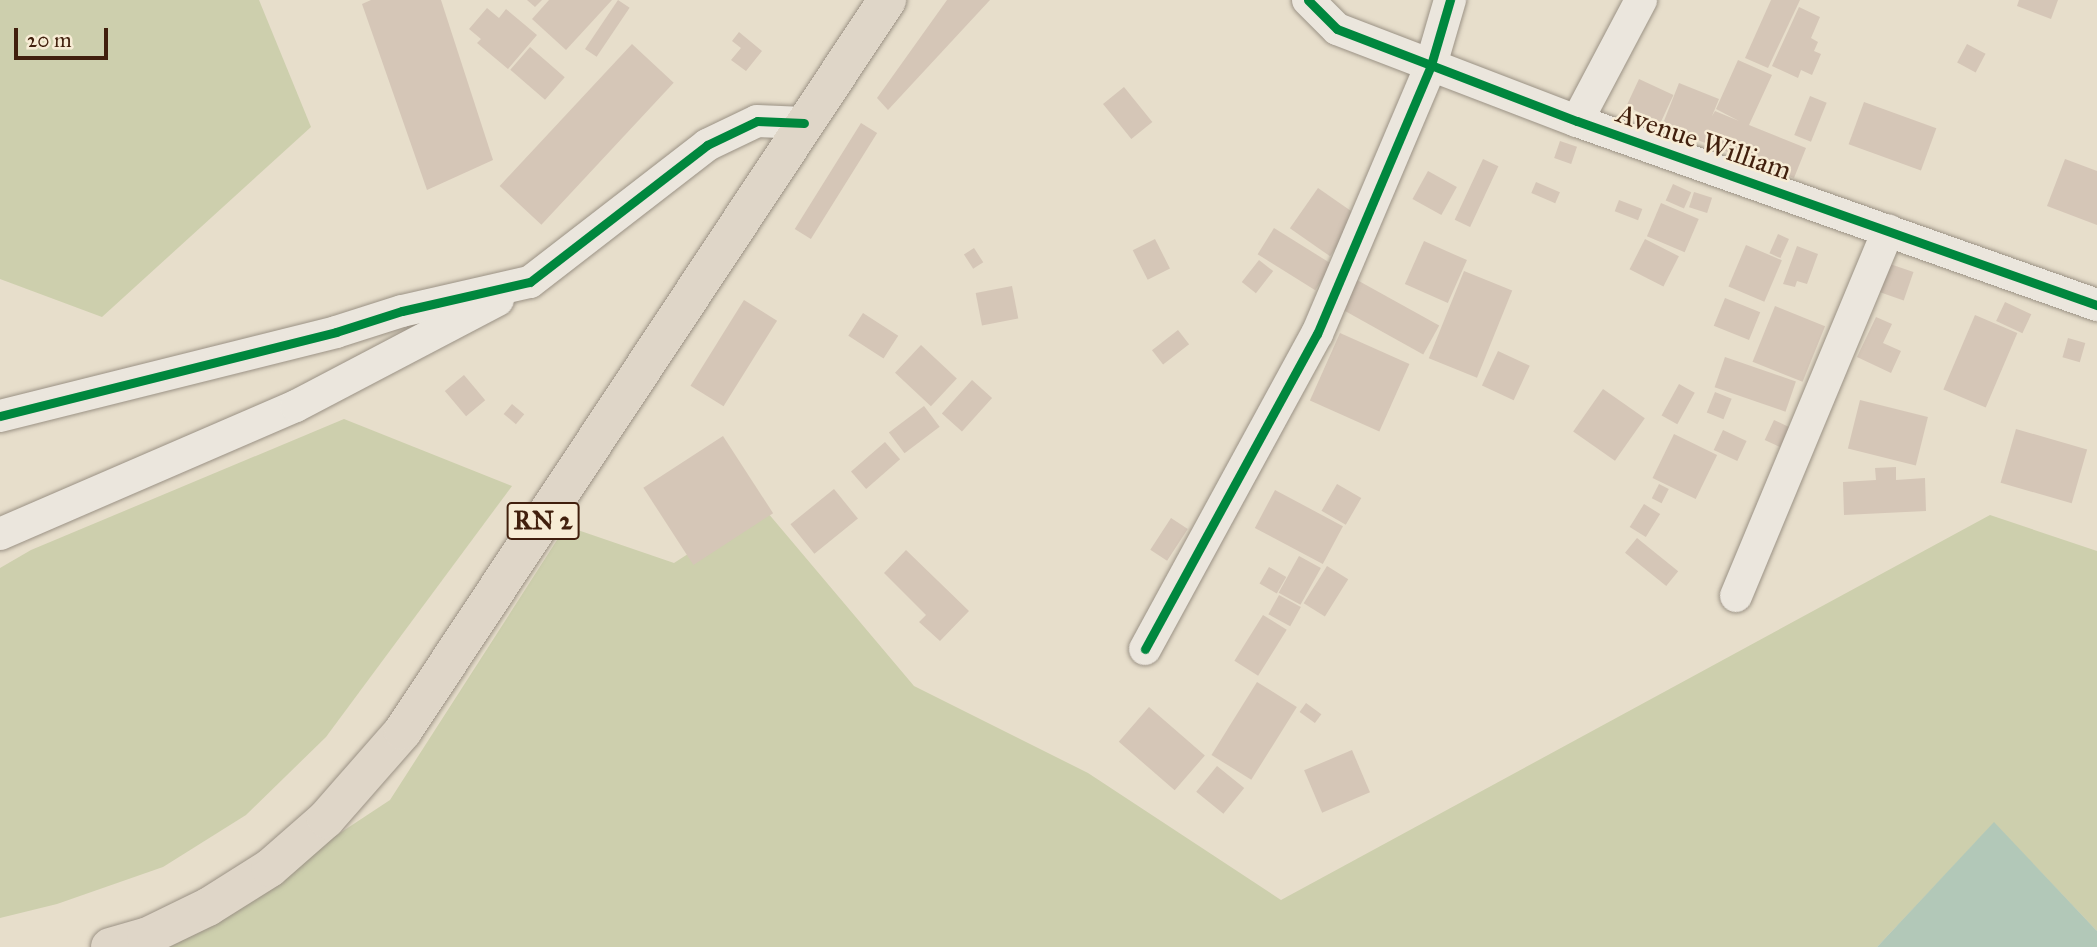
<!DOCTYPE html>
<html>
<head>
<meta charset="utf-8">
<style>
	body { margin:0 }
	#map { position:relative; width:2097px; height:947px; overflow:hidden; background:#e7decb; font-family:"IM FELL Great Primer",serif }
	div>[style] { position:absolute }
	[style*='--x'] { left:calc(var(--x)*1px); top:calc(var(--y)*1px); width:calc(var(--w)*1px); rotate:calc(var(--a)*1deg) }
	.green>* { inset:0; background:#cdcfad }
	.water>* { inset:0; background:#b2c8b8 }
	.building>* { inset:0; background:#d5c6b7; transform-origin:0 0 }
	.roads { filter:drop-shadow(0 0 2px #9b9285) drop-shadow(0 0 2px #9b9285) }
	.minor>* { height:32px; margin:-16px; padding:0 16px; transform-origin:16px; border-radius:16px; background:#ebe6dd }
	.highway>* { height:38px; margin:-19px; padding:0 19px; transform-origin:19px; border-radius:19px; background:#dfd6c8 }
	.cycleway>* { height:9px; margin:-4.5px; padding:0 4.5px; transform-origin:4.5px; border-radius:4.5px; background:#00873e }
	span { translate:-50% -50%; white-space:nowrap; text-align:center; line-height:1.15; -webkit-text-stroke:5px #f7ecd5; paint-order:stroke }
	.shield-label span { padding:2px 5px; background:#f7ecd5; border:2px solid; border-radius:5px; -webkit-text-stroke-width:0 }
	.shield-label { font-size:26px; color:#411f0d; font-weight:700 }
	.street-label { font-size:28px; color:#411f0d }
	.scale { position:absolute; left:14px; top:28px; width:94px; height:32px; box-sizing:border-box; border:4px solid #411f0d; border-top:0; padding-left:9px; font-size:21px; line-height:24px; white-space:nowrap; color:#411f0d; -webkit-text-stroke:5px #f7ecd5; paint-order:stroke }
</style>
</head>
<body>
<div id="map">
	<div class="green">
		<i style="clip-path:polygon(0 0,259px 0,311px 127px,102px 317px,0 279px)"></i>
		<i style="clip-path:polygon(344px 419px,512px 486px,326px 737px,246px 815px,163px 867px,57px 904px,0 918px,0 568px,31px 550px)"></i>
		<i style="clip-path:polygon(762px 506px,914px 686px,1088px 773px,1281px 900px,1990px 515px,2097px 551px,2097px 931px,1994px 823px,1877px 947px,167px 947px,390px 800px,566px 526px,674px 563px)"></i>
	</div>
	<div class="water">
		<i style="clip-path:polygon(1994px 822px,2097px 931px,2097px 947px,1877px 947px)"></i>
	</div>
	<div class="building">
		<i style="clip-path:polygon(371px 0,441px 0,493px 160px,427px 190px,362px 4px)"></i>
		<i style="clip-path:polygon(527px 0,542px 0,535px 7px)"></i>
		<i style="clip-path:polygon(549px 0,612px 0,566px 50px,532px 19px)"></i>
		<i style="left:618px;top:0;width:14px;height:59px;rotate:34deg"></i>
		<i style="clip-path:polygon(947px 0,990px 0,888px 110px,877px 98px)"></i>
		<i style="clip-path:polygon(1771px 0,1800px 0,1768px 68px,1745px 58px)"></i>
		<i style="clip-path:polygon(2019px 0,2058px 0,2051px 19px,2017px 6px)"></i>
		<i style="clip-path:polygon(1799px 7px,1820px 17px,1811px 38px,1818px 42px,1814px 51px,1821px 54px,1812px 75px,1801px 70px,1798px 78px,1772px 66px)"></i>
		<i style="clip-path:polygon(487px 8px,499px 18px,506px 9px,537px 35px,508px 69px,477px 43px,481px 39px,469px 29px)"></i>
		<i style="clip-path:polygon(739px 32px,762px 51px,746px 71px,731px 60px,741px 48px,732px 41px)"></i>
		<i style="left:632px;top:44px;width:57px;height:194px;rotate:43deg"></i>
		<i style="left:1967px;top:44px;width:21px;height:21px;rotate:28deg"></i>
		<i style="left:530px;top:47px;width:46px;height:30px;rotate:41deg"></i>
		<i style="clip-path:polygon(1738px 60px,1772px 75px,1749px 125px,1806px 148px,1794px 178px,1662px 126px,1679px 83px,1719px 99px,1712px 116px,1715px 111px,1739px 121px,1716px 109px)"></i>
		<i style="left:1639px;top:79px;width:38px;height:30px;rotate:25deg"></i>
		<i style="left:1124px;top:87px;width:45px;height:27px;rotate:51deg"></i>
		<i style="left:1810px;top:96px;width:18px;height:42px;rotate:22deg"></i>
		<i style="left:1864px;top:102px;width:77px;height:45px;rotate:20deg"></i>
		<i style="left:861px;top:123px;width:19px;height:125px;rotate:32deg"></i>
		<i style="left:1560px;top:141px;width:18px;height:18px;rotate:19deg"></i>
		<i style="left:1483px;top:159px;width:17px;height:67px;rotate:25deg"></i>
		<i style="clip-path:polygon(2065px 159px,2097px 171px,2097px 225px,2047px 206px)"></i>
		<i style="left:1428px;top:171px;width:33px;height:32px;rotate:29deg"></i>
		<i style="left:1536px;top:182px;width:26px;height:12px;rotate:23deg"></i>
		<i style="left:1673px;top:184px;width:20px;height:18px;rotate:24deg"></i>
		<i style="left:1318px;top:188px;width:49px;height:49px;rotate:35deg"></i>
		<i style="left:1694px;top:192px;width:19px;height:16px;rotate:18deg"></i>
		<i style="left:1619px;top:200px;width:25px;height:12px;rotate:21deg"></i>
		<i style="left:1661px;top:203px;width:41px;height:36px;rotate:23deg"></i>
		<i style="left:1274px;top:228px;width:68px;height:31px;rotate:32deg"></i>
		<i style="left:1778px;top:234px;width:12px;height:21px;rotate:24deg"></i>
		<i style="left:1155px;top:239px;width:33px;height:25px;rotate:63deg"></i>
		<i style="left:1645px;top:239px;width:38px;height:34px;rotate:27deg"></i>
		<i style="left:1424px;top:241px;width:47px;height:47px;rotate:24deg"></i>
		<i style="left:1746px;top:245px;width:39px;height:45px;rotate:23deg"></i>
		<i style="clip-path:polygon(1797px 246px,1818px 254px,1807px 284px,1797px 281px,1795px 287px,1783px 284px)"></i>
		<i style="left:974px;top:248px;width:17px;height:12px;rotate:57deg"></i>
		<i style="left:1259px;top:260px;width:18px;height:28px;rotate:38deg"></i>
		<i style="left:1887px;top:263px;width:28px;height:30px;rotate:19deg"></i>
		<i style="left:1464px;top:271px;width:52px;height:94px;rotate:22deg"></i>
		<i style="left:1357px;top:280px;width:94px;height:33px;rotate:29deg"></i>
		<i style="left:1012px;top:286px;width:33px;height:37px;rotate:79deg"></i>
		<i style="left:1725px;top:298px;width:38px;height:30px;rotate:22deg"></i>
		<i style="left:744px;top:300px;width:39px;height:101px;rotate:32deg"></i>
		<i style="left:2005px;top:302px;width:29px;height:21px;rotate:25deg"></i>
		<i style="left:1775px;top:306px;width:54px;height:60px;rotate:22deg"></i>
		<i style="left:863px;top:313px;width:42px;height:27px;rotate:33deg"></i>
		<i style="left:1975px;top:315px;width:46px;height:81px;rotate:23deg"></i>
		<i style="clip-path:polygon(1876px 317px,1892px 324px,1883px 343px,1901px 351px,1891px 373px,1857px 357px)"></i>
		<i style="left:1178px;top:330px;width:18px;height:33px;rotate:52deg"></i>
		<i style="left:1340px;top:333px;width:76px;height:74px;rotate:24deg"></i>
		<i style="left:2068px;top:338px;width:18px;height:20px;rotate:16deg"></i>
		<i style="left:921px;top:345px;width:49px;height:38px;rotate:43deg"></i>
		<i style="left:1498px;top:351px;width:35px;height:38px;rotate:25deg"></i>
		<i style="left:1725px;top:357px;width:75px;height:32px;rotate:19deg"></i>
		<i style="left:464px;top:375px;width:33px;height:25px;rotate:50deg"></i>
		<i style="left:972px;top:380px;width:27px;height:45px;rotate:42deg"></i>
		<i style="left:1679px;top:384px;width:18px;height:36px;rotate:29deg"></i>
		<i style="left:1603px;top:389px;width:51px;height:52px;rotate:35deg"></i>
		<i style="left:1715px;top:392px;width:18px;height:22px;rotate:22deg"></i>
		<i style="left:1860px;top:400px;width:70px;height:50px;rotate:14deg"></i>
		<i style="left:512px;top:404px;width:16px;height:13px;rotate:40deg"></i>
		<i style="left:924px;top:406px;width:26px;height:44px;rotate:53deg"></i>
		<i style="left:1774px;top:420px;width:17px;height:22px;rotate:25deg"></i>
		<i style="left:2016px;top:429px;width:74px;height:56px;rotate:16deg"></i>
		<i style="left:1723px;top:430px;width:26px;height:22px;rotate:25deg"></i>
		<i style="left:1674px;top:434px;width:48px;height:49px;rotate:26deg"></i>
		<i style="left:723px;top:436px;width:92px;height:95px;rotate:57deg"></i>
		<i style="left:885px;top:442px;width:23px;height:45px;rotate:49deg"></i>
		<i style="clip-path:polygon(1896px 467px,1896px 480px,1925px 478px,1926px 511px,1844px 515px,1843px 482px,1876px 480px,1875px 468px)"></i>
		<i style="left:1337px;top:484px;width:28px;height:31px;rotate:30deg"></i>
		<i style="left:1659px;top:484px;width:11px;height:16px;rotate:27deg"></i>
		<i style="left:834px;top:489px;width:38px;height:56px;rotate:51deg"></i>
		<i style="left:1275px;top:490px;width:77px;height:43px;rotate:28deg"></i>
		<i style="left:1644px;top:504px;width:19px;height:27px;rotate:32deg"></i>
		<i style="left:1171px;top:518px;width:20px;height:38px;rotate:33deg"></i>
		<i style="left:1637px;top:538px;width:53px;height:19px;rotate:39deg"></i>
		<i style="clip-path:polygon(906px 550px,969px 611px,940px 641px,919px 622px,926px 615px,884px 573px)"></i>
		<i style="left:1299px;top:556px;width:25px;height:42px;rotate:29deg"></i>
		<i style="left:1327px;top:566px;width:25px;height:44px;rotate:32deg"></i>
		<i style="left:1269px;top:567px;width:20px;height:19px;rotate:30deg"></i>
		<i style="left:1279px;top:595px;width:25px;height:22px;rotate:29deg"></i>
		<i style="left:1263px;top:615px;width:28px;height:54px;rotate:32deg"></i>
		<i style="left:1257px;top:682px;width:47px;height:86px;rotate:32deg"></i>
		<i style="left:1306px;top:703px;width:19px;height:11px;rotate:36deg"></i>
		<i style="left:1149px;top:707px;width:74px;height:46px;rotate:41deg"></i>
		<i style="left:1352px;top:750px;width:46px;height:52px;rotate:67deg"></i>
		<i style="left:1217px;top:766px;width:35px;height:33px;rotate:39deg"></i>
	</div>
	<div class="roads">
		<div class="minor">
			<i style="--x:1308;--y:0;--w:41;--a:45"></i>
			<i style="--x:1337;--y:29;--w:257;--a:21"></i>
			<i style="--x:1577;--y:121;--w:552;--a:19.49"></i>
			<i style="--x:1577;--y:121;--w:137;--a:-62.1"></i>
			<i style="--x:0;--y:416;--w:346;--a:-14"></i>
			<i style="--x:336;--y:332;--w:69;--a:-17.7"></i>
			<i style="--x:402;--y:311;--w:131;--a:-12.8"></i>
			<i style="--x:530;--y:282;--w:224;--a:-37.7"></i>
			<i style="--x:707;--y:145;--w:55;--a:-25.6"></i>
			<i style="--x:757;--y:121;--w:47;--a:2.4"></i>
			<i style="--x:0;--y:534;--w:322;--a:-23.4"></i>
			<i style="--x:296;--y:406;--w:228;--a:-27.7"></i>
			<i style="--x:1736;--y:596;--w:396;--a:-67.4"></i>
			<i style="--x:1145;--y:649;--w:359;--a:-61.4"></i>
			<i style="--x:1317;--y:334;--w:292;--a:-67"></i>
			<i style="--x:1431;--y:65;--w:68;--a:-73.7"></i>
		</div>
		<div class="highway">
			<i style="--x:110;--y:947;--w:37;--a:-16"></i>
			<i style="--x:146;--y:937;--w:69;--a:-25.8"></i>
			<i style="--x:208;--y:907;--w:73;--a:-32.2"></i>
			<i style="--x:270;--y:868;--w:74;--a:-41.2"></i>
			<i style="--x:326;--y:819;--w:117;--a:-48.8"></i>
			<i style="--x:403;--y:731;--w:877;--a:-56.49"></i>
		</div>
	</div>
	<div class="cycleway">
		<i style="--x:1308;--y:0;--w:41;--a:45"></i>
		<i style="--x:1337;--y:29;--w:257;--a:21"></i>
		<i style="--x:1577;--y:121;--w:552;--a:19.49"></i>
		<i style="--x:0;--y:416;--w:346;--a:-14"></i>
		<i style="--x:336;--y:332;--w:69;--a:-17.7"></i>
		<i style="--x:402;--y:311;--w:131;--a:-12.8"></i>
		<i style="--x:530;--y:282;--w:224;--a:-37.7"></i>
		<i style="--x:707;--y:145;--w:55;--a:-25.6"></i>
		<i style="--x:757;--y:121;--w:47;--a:2.4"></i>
		<i style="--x:1145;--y:649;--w:359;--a:-61.4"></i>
		<i style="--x:1317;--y:334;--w:292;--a:-67"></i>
		<i style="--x:1431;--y:65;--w:68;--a:-73.7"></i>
	</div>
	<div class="shield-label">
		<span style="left:543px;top:521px">RN 2</span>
	</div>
	<div class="street-label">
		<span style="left:1704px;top:142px;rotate:19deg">Avenue William</span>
	</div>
	<div class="scale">20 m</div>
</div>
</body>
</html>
